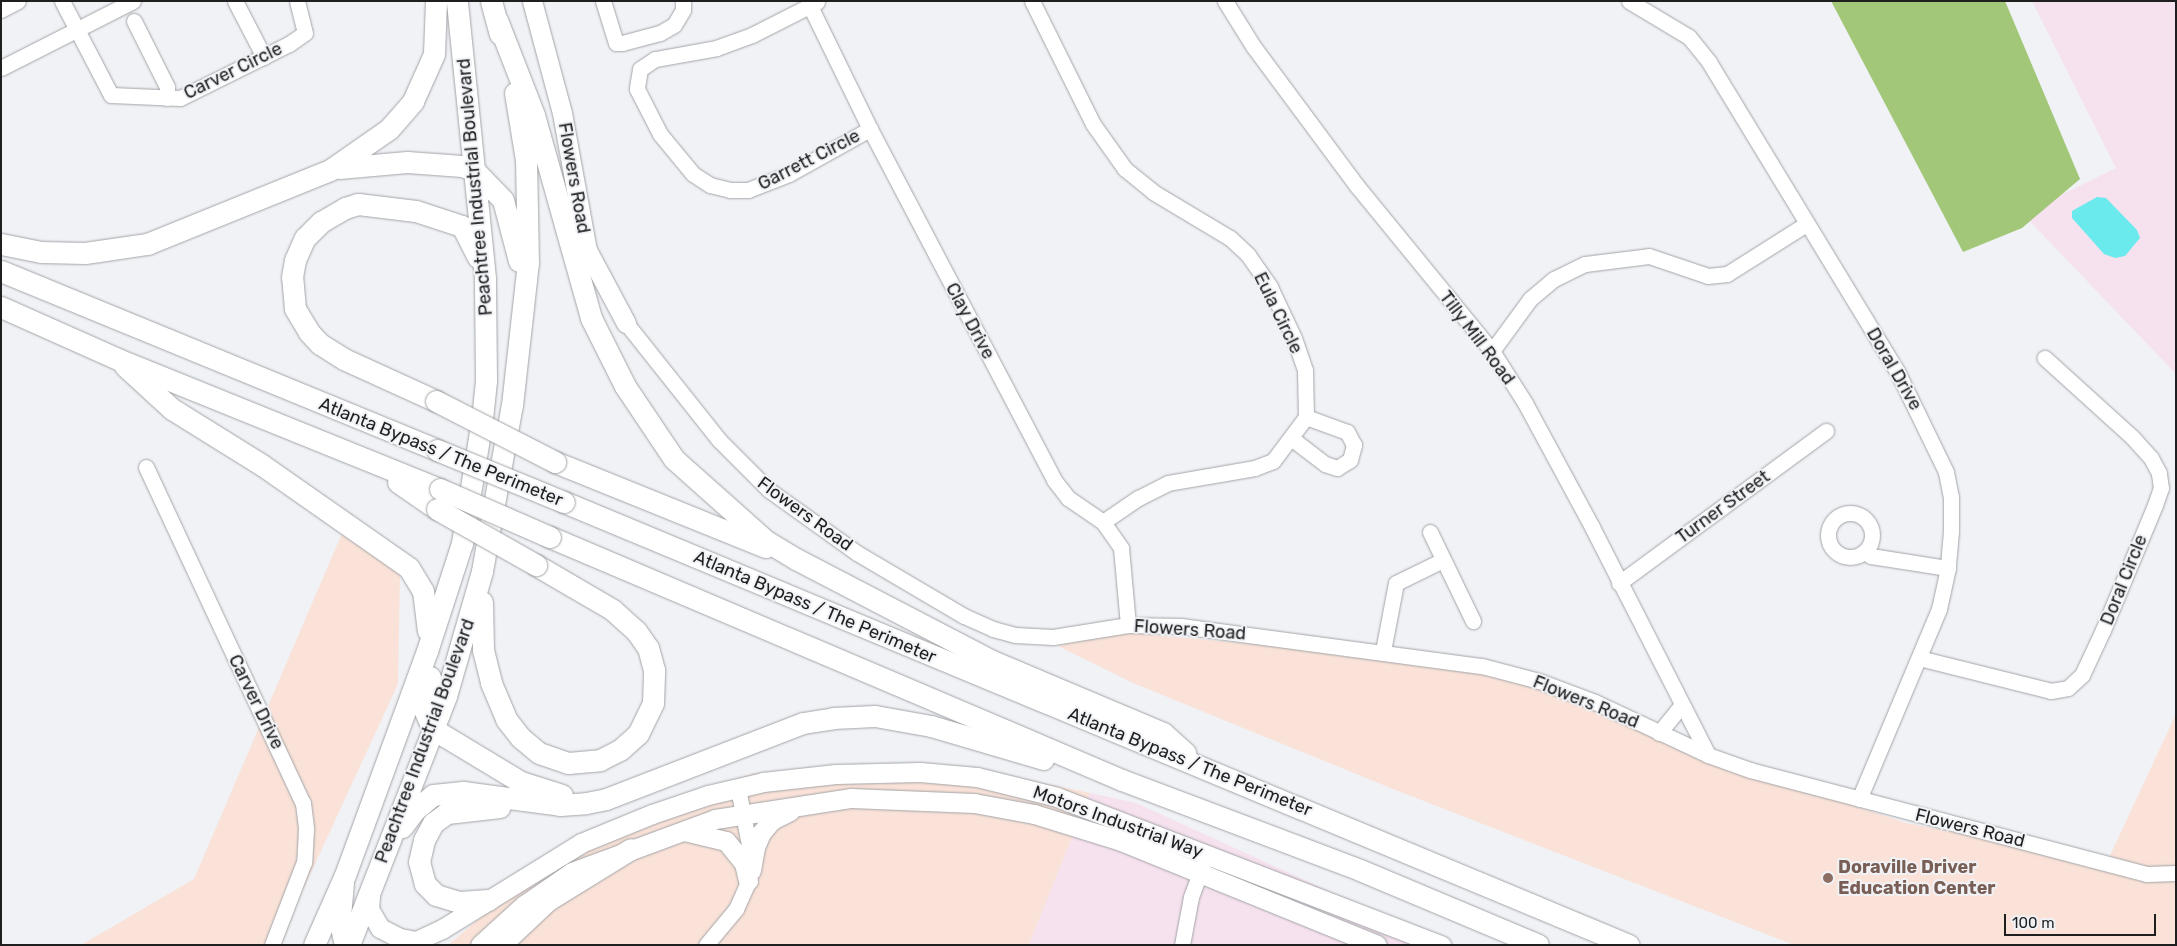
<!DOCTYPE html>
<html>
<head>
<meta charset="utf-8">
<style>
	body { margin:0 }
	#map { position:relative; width:2177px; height:946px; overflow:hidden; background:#f0f2f6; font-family:Rubik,sans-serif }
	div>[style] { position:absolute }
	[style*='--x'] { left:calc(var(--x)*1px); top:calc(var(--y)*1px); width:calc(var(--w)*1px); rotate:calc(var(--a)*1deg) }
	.commercial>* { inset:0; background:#fae2d8 }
	.industrial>* { inset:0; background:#f6e1ef }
	.forest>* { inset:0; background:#a2c778 }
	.water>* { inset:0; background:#6beaee }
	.roads { filter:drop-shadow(0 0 1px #a2a4a7) drop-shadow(0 0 1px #a2a4a7) }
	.minor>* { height:15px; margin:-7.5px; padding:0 7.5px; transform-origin:7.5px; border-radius:7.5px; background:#fff }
	.minor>.ring { margin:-7.5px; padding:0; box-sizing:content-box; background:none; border:15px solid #fff; border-radius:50% }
	.major>* { height:19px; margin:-9.5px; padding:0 9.5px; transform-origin:9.5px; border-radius:9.5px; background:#fff }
	.highway>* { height:21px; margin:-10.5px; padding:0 10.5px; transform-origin:10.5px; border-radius:10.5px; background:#fff }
	.bridges { filter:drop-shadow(0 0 1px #a2a4a7) drop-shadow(0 0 1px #a2a4a7) }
	.highway-bridge>* { height:21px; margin:-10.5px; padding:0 10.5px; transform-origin:10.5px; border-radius:10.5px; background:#fff }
	.dots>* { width:14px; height:14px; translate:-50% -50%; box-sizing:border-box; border:2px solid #f0f2f6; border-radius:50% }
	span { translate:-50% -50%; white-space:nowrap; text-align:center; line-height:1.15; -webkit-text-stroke:4px #f0f2f6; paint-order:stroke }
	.street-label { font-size:18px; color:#1f1f20 }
	.education-label { font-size:18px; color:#785e54; font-weight:700 }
	.left { translate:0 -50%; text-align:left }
	.frame { position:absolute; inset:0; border:2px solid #1f1f20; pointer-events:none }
	.scale { position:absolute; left:2004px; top:914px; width:152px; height:22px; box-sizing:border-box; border:2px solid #1f1f20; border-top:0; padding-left:6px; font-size:15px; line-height:18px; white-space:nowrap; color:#1f1f20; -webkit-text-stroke:4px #f0f2f6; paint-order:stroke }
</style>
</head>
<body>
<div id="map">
	<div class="commercial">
		<i style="clip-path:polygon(349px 517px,400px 574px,398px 684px,297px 903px,282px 945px,81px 945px,194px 879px)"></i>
		<i style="clip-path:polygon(1119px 632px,1451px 662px,1597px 697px,1722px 762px,1906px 823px,2107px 862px,2176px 714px,2176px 945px,1794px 945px,1393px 789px,1133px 683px,1058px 646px)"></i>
		<i style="clip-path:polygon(968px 767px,1090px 793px,1029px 945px,448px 945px,519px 885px,607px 829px,754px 773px)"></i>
	</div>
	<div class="industrial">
		<i style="clip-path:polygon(2032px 1px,2176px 1px,2176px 374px,2023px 214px,2116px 168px)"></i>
		<i style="clip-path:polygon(1090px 793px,1136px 803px,1447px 945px,1029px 945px)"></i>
	</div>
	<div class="forest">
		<i style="clip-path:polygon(1831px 1px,2005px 1px,2080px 179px,2022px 228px,1963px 252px)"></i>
	</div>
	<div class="water">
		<i style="clip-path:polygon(2097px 197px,2106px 198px,2137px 230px,2140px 238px,2125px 256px,2115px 258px,2104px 254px,2072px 218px,2072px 211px)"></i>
	</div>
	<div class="roads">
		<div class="minor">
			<i style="--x:62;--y:1;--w:106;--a:62.5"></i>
			<i style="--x:111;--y:95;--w:69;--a:2.5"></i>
			<i style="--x:180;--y:98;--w:122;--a:-26.4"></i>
			<i style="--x:289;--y:44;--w:19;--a:-35"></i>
			<i style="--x:305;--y:33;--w:33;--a:-104"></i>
			<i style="--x:235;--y:1;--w:63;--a:62.6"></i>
			<i style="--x:603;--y:1;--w:44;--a:72.8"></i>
			<i style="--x:616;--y:43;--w:6;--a:0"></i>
			<i style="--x:622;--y:43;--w:39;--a:-15"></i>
			<i style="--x:660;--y:33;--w:16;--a:-30"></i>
			<i style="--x:674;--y:25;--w:17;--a:-59"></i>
			<i style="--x:683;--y:10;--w:9;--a:-90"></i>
			<i style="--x:1032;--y:1;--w:137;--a:63.6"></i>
			<i style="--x:1093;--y:124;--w:55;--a:54.6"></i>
			<i style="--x:1125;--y:169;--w:36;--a:39"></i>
			<i style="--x:1153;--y:192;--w:90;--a:30.9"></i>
			<i style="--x:1230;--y:238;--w:25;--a:43"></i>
			<i style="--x:1248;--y:255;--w:39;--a:55"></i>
			<i style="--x:1270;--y:287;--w:56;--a:64.8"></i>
			<i style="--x:1294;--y:338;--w:34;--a:71"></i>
			<i style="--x:1305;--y:370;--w:47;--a:88.8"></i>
			<i style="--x:1306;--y:417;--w:55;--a:126.9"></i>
			<i style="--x:1273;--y:461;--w:19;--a:159"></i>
			<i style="--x:1255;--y:468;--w:88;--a:170.2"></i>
			<i style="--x:1168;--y:483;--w:34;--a:153"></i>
			<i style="--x:1138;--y:498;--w:42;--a:145.6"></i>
			<i style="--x:1225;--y:1;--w:53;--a:58.1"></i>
			<i style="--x:1253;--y:46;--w:174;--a:53.4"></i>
			<i style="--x:1357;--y:186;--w:213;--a:50.7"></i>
			<i style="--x:1492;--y:351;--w:62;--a:57.6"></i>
			<i style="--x:1525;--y:403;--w:141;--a:61.6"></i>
			<i style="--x:1592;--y:527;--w:256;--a:63"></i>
			<i style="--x:1629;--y:1;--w:70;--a:31"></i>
			<i style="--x:1689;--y:37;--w:32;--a:51"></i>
			<i style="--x:1709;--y:62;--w:362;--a:58.7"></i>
			<i style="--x:1897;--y:371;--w:112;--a:64.1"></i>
			<i style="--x:1946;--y:472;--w:25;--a:79"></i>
			<i style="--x:1951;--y:497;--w:34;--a:90"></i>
			<i style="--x:1951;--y:531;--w:37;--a:95"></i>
			<i style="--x:1948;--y:568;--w:42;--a:102.4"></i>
			<i style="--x:1939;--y:609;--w:206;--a:112.8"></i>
			<i style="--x:817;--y:2;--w:73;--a:153.1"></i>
			<i style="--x:752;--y:35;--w:37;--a:160"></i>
			<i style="--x:717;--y:48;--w:63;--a:169.9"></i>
			<i style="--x:655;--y:59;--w:18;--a:146"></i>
			<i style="--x:640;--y:69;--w:20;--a:99"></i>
			<i style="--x:637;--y:89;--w:51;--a:62.9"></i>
			<i style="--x:660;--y:134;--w:52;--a:50.5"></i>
			<i style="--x:693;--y:174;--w:20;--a:33"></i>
			<i style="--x:710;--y:185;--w:21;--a:14"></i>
			<i style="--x:730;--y:190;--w:18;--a:0"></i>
			<i style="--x:748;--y:190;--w:44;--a:-21.3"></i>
			<i style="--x:789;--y:174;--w:93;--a:-29.1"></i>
			<i style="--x:810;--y:6;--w:137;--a:64"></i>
			<i style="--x:870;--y:129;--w:396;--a:62.3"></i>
			<i style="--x:1054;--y:480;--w:23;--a:52"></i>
			<i style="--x:1068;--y:498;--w:42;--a:34.4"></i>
			<i style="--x:1103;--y:522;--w:32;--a:55"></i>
			<i style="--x:1121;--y:548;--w:77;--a:84.8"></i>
			<i style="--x:1;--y:10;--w:19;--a:-28"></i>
			<i style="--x:134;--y:21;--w:74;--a:63.4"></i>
			<i style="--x:167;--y:87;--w:11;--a:90"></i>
			<i style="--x:1;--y:68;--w:148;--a:-26.9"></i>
			<i style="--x:626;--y:323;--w:149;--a:51.5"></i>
			<i style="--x:719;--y:440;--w:71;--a:45"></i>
			<i style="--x:769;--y:490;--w:108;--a:35.6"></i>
			<i style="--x:857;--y:553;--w:124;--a:30.5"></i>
			<i style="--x:964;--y:616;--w:32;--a:24"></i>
			<i style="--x:993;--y:629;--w:23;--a:15"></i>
			<i style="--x:1015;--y:635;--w:38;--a:3"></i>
			<i style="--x:1053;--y:637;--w:76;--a:-9.1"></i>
			<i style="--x:1128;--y:625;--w:53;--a:1.1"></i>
			<i style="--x:1181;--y:626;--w:304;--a:7.6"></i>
			<i style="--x:1482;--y:666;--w:59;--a:14.7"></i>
			<i style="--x:1539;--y:681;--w:60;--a:20.6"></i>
			<i style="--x:1595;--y:702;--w:125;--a:25.1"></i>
			<i style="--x:1708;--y:755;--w:45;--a:19.7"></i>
			<i style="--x:1750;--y:770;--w:410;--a:14.7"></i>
			<i style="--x:2147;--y:874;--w:29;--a:-2"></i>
			<i style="--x:1492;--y:351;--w:64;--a:-53.8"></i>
			<i style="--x:1530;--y:299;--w:31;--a:-40"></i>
			<i style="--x:1554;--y:279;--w:34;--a:-26"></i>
			<i style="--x:1585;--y:264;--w:64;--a:-7.1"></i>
			<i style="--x:1649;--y:256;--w:62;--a:18.7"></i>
			<i style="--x:1708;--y:276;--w:19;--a:-6"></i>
			<i style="--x:1727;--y:274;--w:93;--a:-32.3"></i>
			<i style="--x:1291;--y:438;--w:43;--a:37.4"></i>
			<i style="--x:1325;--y:464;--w:13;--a:18"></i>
			<i style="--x:1337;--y:468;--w:15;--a:-32"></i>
			<i style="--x:1350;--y:460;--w:16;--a:-75"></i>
			<i style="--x:1354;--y:445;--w:15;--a:-118"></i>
			<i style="--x:1347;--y:432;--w:44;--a:-159.9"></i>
			<i style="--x:146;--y:467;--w:371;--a:65"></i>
			<i style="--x:303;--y:803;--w:26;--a:83"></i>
			<i style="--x:306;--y:829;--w:33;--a:93"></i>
			<i style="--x:304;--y:862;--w:89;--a:111.1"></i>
			<i class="ring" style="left:1828px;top:513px;width:29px;height:29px"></i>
			<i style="--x:1430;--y:532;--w:99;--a:64.2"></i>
			<i style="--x:1865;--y:552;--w:7;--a:34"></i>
			<i style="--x:1871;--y:556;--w:78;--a:8.9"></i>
			<i style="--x:1619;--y:583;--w:257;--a:-36.3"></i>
			<i style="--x:1383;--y:651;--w:69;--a:-79.2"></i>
			<i style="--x:1396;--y:583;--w:52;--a:-26.1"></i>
			<i style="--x:1919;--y:658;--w:136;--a:14"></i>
			<i style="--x:2051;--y:691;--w:17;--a:-10"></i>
			<i style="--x:2068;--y:688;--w:19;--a:-43"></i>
			<i style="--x:2082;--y:675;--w:50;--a:-65"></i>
			<i style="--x:2103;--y:630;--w:135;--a:-67.4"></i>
			<i style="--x:2155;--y:505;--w:18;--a:-71"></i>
			<i style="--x:2161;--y:488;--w:15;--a:-98"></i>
			<i style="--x:2159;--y:473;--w:17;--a:-118"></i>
			<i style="--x:2151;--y:458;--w:28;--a:-132"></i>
			<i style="--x:2132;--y:437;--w:118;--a:-137.8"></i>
			<i style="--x:1659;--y:733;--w:36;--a:-51"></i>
			<i style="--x:706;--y:945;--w:47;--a:-50.2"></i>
			<i style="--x:736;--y:909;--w:30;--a:-66"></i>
			<i style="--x:748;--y:882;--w:32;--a:-86"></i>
			<i style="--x:750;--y:850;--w:63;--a:-101"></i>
			<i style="--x:1182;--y:945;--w:49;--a:-79.4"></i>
			<i style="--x:1191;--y:897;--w:35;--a:-70"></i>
		</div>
		<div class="major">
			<i style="--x:532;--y:1;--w:116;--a:75"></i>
			<i style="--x:562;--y:113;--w:139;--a:79.7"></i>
			<i style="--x:587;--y:250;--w:83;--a:61.9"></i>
			<i style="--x:684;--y:831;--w:43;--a:13.4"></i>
			<i style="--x:726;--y:841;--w:28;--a:51"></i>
			<i style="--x:744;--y:863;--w:18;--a:77"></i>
			<i style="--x:751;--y:870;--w:23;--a:-80"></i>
			<i style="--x:755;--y:847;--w:15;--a:-67"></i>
			<i style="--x:761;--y:833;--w:17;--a:-50"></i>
			<i style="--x:772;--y:820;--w:20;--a:-27"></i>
			<i style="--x:370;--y:897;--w:12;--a:95"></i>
			<i style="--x:369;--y:909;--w:22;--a:60"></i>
			<i style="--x:380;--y:928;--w:22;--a:27"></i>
			<i style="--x:400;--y:938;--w:15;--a:11"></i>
			<i style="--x:344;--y:945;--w:18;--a:-103"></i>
			<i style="--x:340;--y:927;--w:44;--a:-84.8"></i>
			<i style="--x:399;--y:945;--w:17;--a:-13"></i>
			<i style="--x:416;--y:941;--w:29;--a:-25"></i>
			<i style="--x:442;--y:929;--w:163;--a:-31.7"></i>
			<i style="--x:581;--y:843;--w:77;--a:-22.2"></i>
			<i style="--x:652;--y:814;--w:59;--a:-18.7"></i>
			<i style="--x:708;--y:795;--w:57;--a:-13.3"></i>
			<i style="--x:763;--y:782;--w:73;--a:-6.3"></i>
			<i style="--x:836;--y:774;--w:84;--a:-1.4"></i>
			<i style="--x:920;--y:772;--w:57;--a:5"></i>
			<i style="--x:977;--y:777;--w:82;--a:14"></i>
			<i style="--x:1057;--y:797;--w:412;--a:21.1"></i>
			<i style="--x:480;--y:945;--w:59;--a:-42.3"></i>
			<i style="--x:524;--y:905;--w:58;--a:-34.5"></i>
			<i style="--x:572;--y:872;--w:153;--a:-20.3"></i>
			<i style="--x:715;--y:819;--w:138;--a:-8.8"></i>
			<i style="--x:851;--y:798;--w:123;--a:2.3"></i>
			<i style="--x:974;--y:803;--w:61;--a:10.4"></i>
			<i style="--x:1034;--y:814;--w:91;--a:17.2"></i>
			<i style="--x:1121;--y:841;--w:276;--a:22.1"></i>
		</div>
		<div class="highway">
			<i style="--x:491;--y:1;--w:34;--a:75"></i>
			<i style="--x:497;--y:20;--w:102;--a:68.7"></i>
			<i style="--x:534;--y:115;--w:211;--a:74.3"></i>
			<i style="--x:591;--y:318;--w:76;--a:63.4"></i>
			<i style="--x:625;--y:386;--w:88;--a:56.1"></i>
			<i style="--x:674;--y:459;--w:123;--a:41.7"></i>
			<i style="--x:766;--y:541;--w:35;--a:31"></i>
			<i style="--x:796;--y:559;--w:221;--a:27.5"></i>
			<i style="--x:992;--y:661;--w:186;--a:22.8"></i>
			<i style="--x:1163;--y:733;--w:30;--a:42"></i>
			<i style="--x:339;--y:168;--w:68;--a:-5"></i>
			<i style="--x:407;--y:162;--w:55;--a:4.2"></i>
			<i style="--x:462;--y:166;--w:14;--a:21"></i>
			<i style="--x:475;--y:171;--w:40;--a:46"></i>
			<i style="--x:503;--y:200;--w:63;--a:75.3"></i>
			<i style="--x:1;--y:244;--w:41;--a:11.3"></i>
			<i style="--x:41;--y:252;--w:44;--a:1.3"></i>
			<i style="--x:85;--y:253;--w:63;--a:-8.3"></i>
			<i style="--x:147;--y:244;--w:197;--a:-22"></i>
			<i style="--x:330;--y:170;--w:72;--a:-34.8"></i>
			<i style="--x:389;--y:129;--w:37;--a:-49"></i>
			<i style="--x:413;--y:101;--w:51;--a:-65.9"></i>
			<i style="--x:434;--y:54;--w:53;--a:-87.8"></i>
			<i style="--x:1;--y:271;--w:471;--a:22.3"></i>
			<i style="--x:1;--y:307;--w:130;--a:24"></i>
			<i style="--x:120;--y:360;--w:345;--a:22"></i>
			<i style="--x:125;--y:366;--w:64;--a:42.5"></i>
			<i style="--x:172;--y:409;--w:106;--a:31.9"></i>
			<i style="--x:262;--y:465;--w:179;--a:35"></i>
			<i style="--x:409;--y:568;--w:27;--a:59"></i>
			<i style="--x:423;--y:591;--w:40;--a:82.9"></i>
			<i style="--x:436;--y:401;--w:101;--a:-155.5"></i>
			<i style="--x:344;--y:359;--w:28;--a:-148"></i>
			<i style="--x:320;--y:344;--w:16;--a:-133"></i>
			<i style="--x:309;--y:332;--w:27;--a:-121"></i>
			<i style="--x:295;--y:309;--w:32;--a:-95"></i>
			<i style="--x:292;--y:277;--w:17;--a:-80"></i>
			<i style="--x:295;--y:260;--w:24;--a:-66"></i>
			<i style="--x:305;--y:238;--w:23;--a:-45"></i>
			<i style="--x:321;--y:222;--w:28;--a:-30"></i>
			<i style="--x:345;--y:208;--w:14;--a:-17"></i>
			<i style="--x:358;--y:204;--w:58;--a:6.9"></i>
			<i style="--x:416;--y:211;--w:48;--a:18.1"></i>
			<i style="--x:462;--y:226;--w:35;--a:63"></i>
			<i style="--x:555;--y:462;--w:227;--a:22"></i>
			<i style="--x:398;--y:482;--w:47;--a:34.7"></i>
			<i style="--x:564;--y:502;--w:1153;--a:22.59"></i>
			<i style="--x:550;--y:537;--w:621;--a:23.02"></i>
			<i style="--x:1122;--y:780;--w:254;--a:20.7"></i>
			<i style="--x:1360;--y:870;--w:193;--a:22.8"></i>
			<i style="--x:482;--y:602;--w:48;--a:88.8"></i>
			<i style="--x:483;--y:650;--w:34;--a:76"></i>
			<i style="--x:491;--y:683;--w:39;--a:67"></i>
			<i style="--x:506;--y:719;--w:24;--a:52"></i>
			<i style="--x:521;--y:738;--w:23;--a:40"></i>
			<i style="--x:539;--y:753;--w:31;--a:19"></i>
			<i style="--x:568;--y:763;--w:32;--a:-5"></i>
			<i style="--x:600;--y:760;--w:22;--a:-27"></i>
			<i style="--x:620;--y:750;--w:24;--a:-42"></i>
			<i style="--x:638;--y:734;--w:34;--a:-64"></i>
			<i style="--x:653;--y:703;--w:33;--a:-88"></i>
			<i style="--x:654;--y:670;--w:23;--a:-105"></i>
			<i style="--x:648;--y:648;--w:21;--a:-125"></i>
			<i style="--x:636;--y:631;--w:31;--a:-138"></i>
			<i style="--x:613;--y:610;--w:89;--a:-149.7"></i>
			<i style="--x:430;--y:677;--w:31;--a:103"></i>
			<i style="--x:423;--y:707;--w:24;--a:66"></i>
			<i style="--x:433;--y:729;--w:103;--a:31.1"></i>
			<i style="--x:521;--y:782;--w:43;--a:17.6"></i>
			<i style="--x:402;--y:827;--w:21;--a:-53"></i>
			<i style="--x:415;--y:810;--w:23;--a:-40"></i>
			<i style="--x:433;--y:795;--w:30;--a:-6"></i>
			<i style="--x:463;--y:792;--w:98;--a:7.6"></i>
			<i style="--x:560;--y:805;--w:26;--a:-4"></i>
			<i style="--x:586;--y:803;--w:20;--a:-11"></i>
			<i style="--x:606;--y:799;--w:211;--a:-21.1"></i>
			<i style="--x:803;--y:723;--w:30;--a:-9"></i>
			<i style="--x:833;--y:718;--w:42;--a:-2.7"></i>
			<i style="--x:875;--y:716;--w:57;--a:10.1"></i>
			<i style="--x:931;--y:726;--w:117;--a:16.4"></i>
			<i style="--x:488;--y:900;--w:29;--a:176"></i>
			<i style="--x:459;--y:902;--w:24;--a:-163"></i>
			<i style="--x:436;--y:895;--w:16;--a:-135"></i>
			<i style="--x:425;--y:884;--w:23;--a:-105"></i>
			<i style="--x:419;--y:862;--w:23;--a:-77"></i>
			<i style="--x:424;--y:840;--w:19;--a:-62"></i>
			<i style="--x:433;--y:823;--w:17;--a:-36"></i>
			<i style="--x:447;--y:813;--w:53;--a:-6.5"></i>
			<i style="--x:314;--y:945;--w:77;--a:-66.1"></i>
			<i style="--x:345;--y:875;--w:239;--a:-69.9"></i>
			<i style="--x:427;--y:651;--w:114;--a:-72"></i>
			<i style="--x:462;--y:543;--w:126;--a:-80.8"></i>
			<i style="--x:482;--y:419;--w:39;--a:-84"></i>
			<i style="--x:486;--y:380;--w:102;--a:-90.6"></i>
			<i style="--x:485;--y:278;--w:278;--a:-95.8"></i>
			<i style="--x:349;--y:945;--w:267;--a:-68.7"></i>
			<i style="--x:446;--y:696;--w:130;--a:-73.9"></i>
			<i style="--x:482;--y:571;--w:169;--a:-79.8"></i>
			<i style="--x:512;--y:405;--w:143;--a:-83.6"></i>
			<i style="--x:528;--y:263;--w:103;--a:-91.1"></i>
			<i style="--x:526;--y:160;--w:68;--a:-99.3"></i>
			<i style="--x:500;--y:945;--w:66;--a:-43.2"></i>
			<i style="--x:548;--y:900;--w:97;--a:-31.6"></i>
		</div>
	</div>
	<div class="bridges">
		<div class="highway-bridge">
			<i style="--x:436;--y:401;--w:134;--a:27.1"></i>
			<i style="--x:437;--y:450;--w:137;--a:22.3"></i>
			<i style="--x:440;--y:489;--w:120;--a:23.6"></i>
			<i style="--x:437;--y:509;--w:114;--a:29.5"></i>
		</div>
	</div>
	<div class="dots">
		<i style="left:1828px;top:878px;background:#8d6e63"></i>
	</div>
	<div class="street-label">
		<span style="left:233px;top:71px;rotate:-26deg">Carver Circle</span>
		<span style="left:809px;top:160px;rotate:-27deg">Garrett Circle</span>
		<span style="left:574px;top:178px;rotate:80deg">Flowers Road</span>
		<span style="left:475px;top:187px;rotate:-95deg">Peachtree Industrial Boulevard</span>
		<span style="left:1278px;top:313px;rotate:64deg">Eula Circle</span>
		<span style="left:970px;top:321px;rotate:62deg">Clay Drive</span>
		<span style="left:1477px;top:338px;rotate:53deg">Tilly Mill Road</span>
		<span style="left:1894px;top:369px;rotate:60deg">Doral Drive</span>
		<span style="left:441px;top:452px;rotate:22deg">Atlanta Bypass / The Perimeter</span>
		<span style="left:1723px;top:507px;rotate:-36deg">Turner Street</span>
		<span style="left:805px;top:514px;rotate:36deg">Flowers Road</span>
		<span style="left:2124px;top:580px;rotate:-68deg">Doral Circle</span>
		<span style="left:815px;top:607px;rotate:23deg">Atlanta Bypass / The Perimeter</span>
		<span style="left:1190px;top:630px;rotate:4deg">Flowers Road</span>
		<span style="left:256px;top:702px;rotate:64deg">Carver Drive</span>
		<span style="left:1586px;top:702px;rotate:22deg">Flowers Road</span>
		<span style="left:425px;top:741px;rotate:-70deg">Peachtree Industrial Boulevard</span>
		<span style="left:1190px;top:762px;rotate:22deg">Atlanta Bypass / The Perimeter</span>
		<span style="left:1118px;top:822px;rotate:20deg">Motors Industrial Way</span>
		<span style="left:1970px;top:828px;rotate:14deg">Flowers Road</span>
	</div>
	<div class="education-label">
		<span class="left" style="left:1838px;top:878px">Doraville Driver<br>Education Center</span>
	</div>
	<div class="frame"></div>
	<div class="scale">100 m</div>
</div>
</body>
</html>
